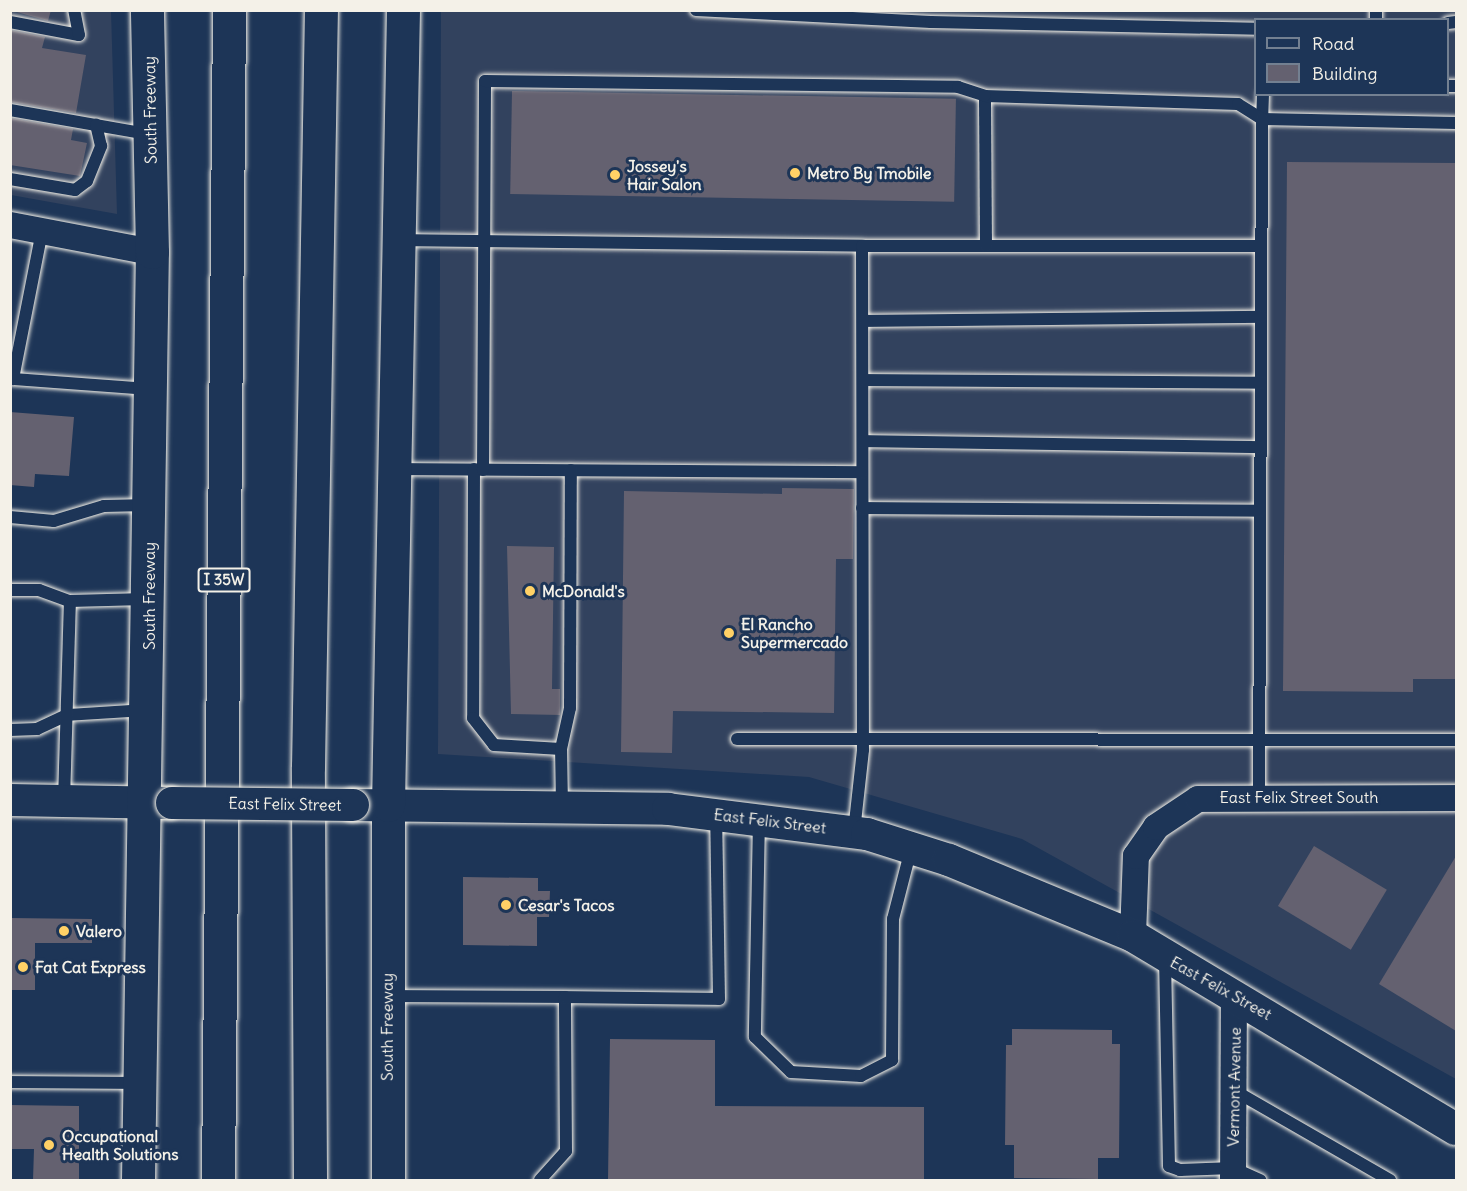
<!DOCTYPE html>
<html>
<head>
<meta charset="utf-8">
<style>
	body { margin:0 }
	#map { position:relative; width:1467px; height:1191px; overflow:hidden; background:#1d3557; font-family:Delius,sans-serif }
	div>[style] { position:absolute }
	[style*='--x'] { left:calc(var(--x)*1px); top:calc(var(--y)*1px); width:calc(var(--w)*1px); rotate:calc(var(--a)*1deg) }
	.built>* { inset:0; background:#32425e }
	.building>* { inset:0; background:#646170; transform-origin:0 0 }
	.roads { filter:drop-shadow(0 0 2px #f4f1e8) drop-shadow(0 0 2px #f4f1e8) }
	.service>* { height:12px; margin:-6px; padding:0 6px; transform-origin:6px; border-radius:6px; background:#1d3557 }
	.minor>* { height:26px; margin:-13px; padding:0 13px; transform-origin:13px; border-radius:13px; background:#1d3557 }
	.tertiary>* { height:32px; margin:-16px; padding:0 16px; transform-origin:16px; border-radius:16px; background:#1d3557 }
	.secondary>* { height:33px; margin:-16.5px; padding:0 16.5px; transform-origin:16.5px; border-radius:16.5px; background:#1d3557 }
	.motorway>* { height:33px; margin:-16.5px; padding:0 16.5px; transform-origin:16.5px; border-radius:16.5px; background:#1d3557 }
	.bridges { filter:drop-shadow(0 0 2px #f4f1e8) drop-shadow(0 0 2px #f4f1e8) }
	.tertiary-bridge>* { height:32px; margin:-16px; padding:0 16px; transform-origin:16px; border-radius:16px; background:#1d3557 }
	.dots>* { width:16px; height:16px; translate:-50% -50%; box-sizing:border-box; border:3px solid #1d3557; border-radius:50% }
	span { translate:-50% -50%; white-space:nowrap; text-align:center; line-height:1.15; -webkit-text-stroke:6px #1d3557; paint-order:stroke }
	.shield-label span { padding:2px 4px; background:#1d3557; border:2px solid; border-radius:4px; -webkit-text-stroke-width:0 }
	.shield-label { font-size:15px; color:#f4f1e8; font-weight:700 }
	.street-label { font-size:16px; color:#f4f1e8 }
	.poi-label { font-size:16px; color:#f4f1e8; font-weight:700 }
	.left { translate:0 -50%; text-align:left }
	.frame { position:absolute; inset:0; border:12px solid #f4f1e8; pointer-events:none }
	.legend { position:absolute; left:1254px; top:18px; width:195px; height:78px; box-sizing:border-box; background:#1d3557; border:2px solid #738091; margin:0; padding:8px 10px; list-style:none; font-size:18px; color:#f4f1e8 }
	.legend li { display:flex; align-items:center; gap:12px; height:30px }
	.legend b { width:30px; border:2px solid #738091 }
</style>
</head>
<body>
<div id="map">
	<div class="built">
		<i style="clip-path:polygon(10px 11px,111px 11px,117px 214px,11px 195px)"></i>
		<i style="clip-path:polygon(evenodd,441px 11px,1456px 11px,1456px 1079px,1022px 839px,809px 777px,438px 754px,441px 11px,1256px 20px,1448px 20px,1448px 94px,1256px 94px,1256px 20px)"></i>
	</div>
	<div class="building">
		<i style="clip-path:polygon(10px 10px,51px 10px,48px 21px)"></i>
		<i style="clip-path:polygon(10px 30px,45px 37px,42px 48px,86px 55px,76px 113px,10px 102px)"></i>
		<i style="left:512px;top:91px;width:444px;height:103px;rotate:1deg"></i>
		<i style="clip-path:polygon(10px 118px,73px 129px,71px 140px,87px 143px,80px 176px,10px 165px)"></i>
		<i style="clip-path:polygon(1287px 162px,1456px 163px,1456px 679px,1413px 679px,1413px 692px,1283px 691px)"></i>
		<i style="clip-path:polygon(10px 412px,74px 417px,69px 476px,35px 474px,34px 487px,10px 485px)"></i>
		<i style="clip-path:polygon(782px 488px,854px 489px,853px 559px,836px 559px,834px 713px,673px 711px,672px 753px,621px 752px,624px 491px,782px 494px)"></i>
		<i style="clip-path:polygon(507px 546px,554px 547px,552px 689px,560px 689px,560px 715px,511px 714px)"></i>
		<i style="left:1314px;top:846px;width:85px;height:70px;rotate:31deg"></i>
		<i style="clip-path:polygon(1456px 856px,1456px 1031px,1379px 984px)"></i>
		<i style="clip-path:polygon(463px 877px,538px 878px,538px 891px,550px 891px,549px 917px,537px 917px,537px 946px,463px 945px)"></i>
		<i style="clip-path:polygon(10px 918px,92px 919px,92px 943px,35px 943px,35px 990px,10px 990px)"></i>
		<i style="clip-path:polygon(1012px 1029px,1112px 1030px,1112px 1044px,1120px 1044px,1119px 1158px,1098px 1158px,1098px 1179px,1014px 1178px,1014px 1145px,1005px 1145px,1006px 1045px,1012px 1045px)"></i>
		<i style="clip-path:polygon(610px 1039px,715px 1040px,715px 1106px,924px 1107px,924px 1180px,608px 1180px)"></i>
		<i style="clip-path:polygon(10px 1105px,79px 1106px,79px 1180px,33px 1180px,34px 1149px,10px 1149px)"></i>
	</div>
	<div class="roads">
		<div class="service">
			<i style="--x:696;--y:10;--w:235;--a:2.9"></i>
			<i style="--x:931;--y:22;--w:325;--a:1.2"></i>
			<i style="--x:1376;--y:20;--w:10;--a:-90"></i>
			<i style="--x:10;--y:22;--w:70;--a:10.7"></i>
			<i style="--x:79;--y:35;--w:25;--a:-101"></i>
			<i style="--x:1448;--y:23;--w:8;--a:-7"></i>
			<i style="--x:1448;--y:86;--w:8;--a:0"></i>
			<i style="--x:1263;--y:94;--w:25;--a:92"></i>
			<i style="--x:1262;--y:119;--w:194;--a:1.2"></i>
			<i style="--x:10;--y:110;--w:140;--a:9.9"></i>
			<i style="--x:10;--y:179;--w:66;--a:9.6"></i>
			<i style="--x:75;--y:190;--w:15;--a:-37"></i>
			<i style="--x:87;--y:181;--w:38;--a:-68"></i>
			<i style="--x:101;--y:146;--w:22;--a:-103"></i>
			<i style="--x:42;--y:231;--w:151;--a:101.1"></i>
			<i style="--x:13;--y:379;--w:137;--a:4.2"></i>
			<i style="--x:400;--y:240;--w:462;--a:0.7"></i>
			<i style="--x:862;--y:246;--w:504;--a:89.89"></i>
			<i style="--x:863;--y:750;--w:81;--a:96.3"></i>
			<i style="--x:862;--y:246;--w:399;--a:0"></i>
			<i style="--x:986;--y:246;--w:150;--a:-90.4"></i>
			<i style="--x:985;--y:96;--w:253;--a:1.8"></i>
			<i style="--x:1238;--y:104;--w:28;--a:32"></i>
			<i style="--x:1262;--y:119;--w:677;--a:90.25"></i>
			<i style="--x:865;--y:321;--w:396;--a:-0.6"></i>
			<i style="--x:864;--y:380;--w:397;--a:0.4"></i>
			<i style="--x:863;--y:441;--w:397;--a:0.9"></i>
			<i style="--x:396;--y:469;--w:466;--a:0.4"></i>
			<i style="--x:474;--y:469;--w:249;--a:90.2"></i>
			<i style="--x:473;--y:718;--w:34;--a:52"></i>
			<i style="--x:494;--y:745;--w:67;--a:3.4"></i>
			<i style="--x:483;--y:470;--w:389;--a:-89.7"></i>
			<i style="--x:485;--y:81;--w:473;--a:0.7"></i>
			<i style="--x:958;--y:87;--w:28;--a:18"></i>
			<i style="--x:862;--y:508;--w:398;--a:0.4"></i>
			<i style="--x:10;--y:517;--w:44;--a:5.2"></i>
			<i style="--x:54;--y:521;--w:52;--a:-16.7"></i>
			<i style="--x:104;--y:506;--w:44;--a:-1.3"></i>
			<i style="--x:10;--y:590;--w:29;--a:0"></i>
			<i style="--x:39;--y:590;--w:33;--a:20"></i>
			<i style="--x:70;--y:601;--w:75;--a:-1.5"></i>
			<i style="--x:10;--y:730;--w:27;--a:-2"></i>
			<i style="--x:37;--y:729;--w:33;--a:-25"></i>
			<i style="--x:67;--y:715;--w:77;--a:-3.7"></i>
			<i style="--x:737;--y:739;--w:719;--a:0.08"></i>
			<i style="--x:64;--y:801;--w:200;--a:-88.3"></i>
			<i style="--x:562;--y:805;--w:56;--a:-91"></i>
			<i style="--x:561;--y:749;--w:42;--a:-77.6"></i>
			<i style="--x:570;--y:708;--w:238;--a:-89.8"></i>
			<i style="--x:759;--y:819;--w:218;--a:91.1"></i>
			<i style="--x:755;--y:1037;--w:50;--a:44.2"></i>
			<i style="--x:791;--y:1072;--w:70;--a:3.3"></i>
			<i style="--x:861;--y:1076;--w:35;--a:-27"></i>
			<i style="--x:892;--y:1060;--w:141;--a:-89.6"></i>
			<i style="--x:893;--y:919;--w:72;--a:-75.6"></i>
			<i style="--x:1165;--y:958;--w:208;--a:88.9"></i>
			<i style="--x:1169;--y:1166;--w:12;--a:20"></i>
			<i style="--x:1180;--y:1170;--w:53;--a:-2.2"></i>
			<i style="--x:1233;--y:1168;--w:30;--a:24"></i>
			<i style="--x:389;--y:996;--w:176;--a:0.3"></i>
			<i style="--x:10;--y:1082;--w:128;--a:0.4"></i>
			<i style="--x:1235;--y:1091;--w:179;--a:29.9"></i>
			<i style="--x:540;--y:1180;--w:39;--a:-48"></i>
			<i style="--x:566;--y:1151;--w:154;--a:-90.4"></i>
			<i style="--x:565;--y:997;--w:154;--a:0.7"></i>
			<i style="--x:719;--y:999;--w:184;--a:-90.9"></i>
		</div>
		<div class="minor">
			<i style="--x:10;--y:225;--w:145;--a:10.8"></i>
			<i style="--x:1133;--y:936;--w:80;--a:-87.9"></i>
			<i style="--x:1136;--y:856;--w:35;--a:-55"></i>
			<i style="--x:1156;--y:827;--w:50;--a:-33.7"></i>
			<i style="--x:1198;--y:799;--w:258;--a:-0.2"></i>
			<i style="--x:1233;--y:1180;--w:186;--a:-89.7"></i>
		</div>
		<div class="tertiary">
			<i style="--x:10;--y:800;--w:159;--a:1.1"></i>
			<i style="--x:353;--y:805;--w:315;--a:0.7"></i>
			<i style="--x:668;--y:809;--w:201;--a:7.2"></i>
			<i style="--x:867;--y:834;--w:86;--a:17.6"></i>
			<i style="--x:949;--y:860;--w:199;--a:22.4"></i>
			<i style="--x:1133;--y:936;--w:376;--a:30.9"></i>
		</div>
		<div class="secondary">
			<i style="--x:138;--y:1180;--w:928;--a:-89.14"></i>
			<i style="--x:152;--y:252;--w:242;--a:-91.2"></i>
			<i style="--x:388;--y:1180;--w:375;--a:-90"></i>
			<i style="--x:388;--y:805;--w:795;--a:-88.92"></i>
		</div>
		<div class="motorway">
			<i style="--x:218;--y:1180;--w:1170;--a:-89.46"></i>
			<i style="--x:310;--y:1180;--w:413;--a:-90.3"></i>
			<i style="--x:308;--y:767;--w:757;--a:-89.02"></i>
		</div>
	</div>
	<div class="bridges">
		<div class="tertiary-bridge">
			<i style="--x:172;--y:803;--w:181;--a:0.6"></i>
		</div>
	</div>
	<div class="dots">
		<i style="left:795px;top:173px;background:#ffd166"></i>
		<i style="left:615px;top:175px;background:#ffd166"></i>
		<i style="left:530px;top:591px;background:#ffd166"></i>
		<i style="left:729px;top:633px;background:#ffd166"></i>
		<i style="left:506px;top:905px;background:#ffd166"></i>
		<i style="left:64px;top:931px;background:#ffd166"></i>
		<i style="left:23px;top:967px;background:#ffd166"></i>
		<i style="left:49px;top:1145px;background:#ffd166"></i>
	</div>
	<div class="shield-label">
		<span style="left:224px;top:580px">I 35W</span>
	</div>
	<div class="street-label">
		<span style="left:150px;top:110px;rotate:-91deg">South Freeway</span>
		<span style="left:149px;top:596px;rotate:-90deg">South Freeway</span>
		<span style="left:1299px;top:797px">East Felix Street South</span>
		<span style="left:285px;top:804px;rotate:1deg">East Felix Street</span>
		<span style="left:770px;top:821px;rotate:7deg">East Felix Street</span>
		<span style="left:1221px;top:988px;rotate:29deg">East Felix Street</span>
		<span style="left:387px;top:1027px;rotate:-90deg">South Freeway</span>
		<span style="left:1234px;top:1087px;rotate:-89deg">Vermont Avenue</span>
	</div>
	<div class="poi-label">
		<span class="left" style="left:627px;top:175px">Jossey's<br>Hair Salon</span>
		<span class="left" style="left:807px;top:173px">Metro By Tmobile</span>
		<span class="left" style="left:542px;top:591px">McDonald's</span>
		<span class="left" style="left:741px;top:633px">El Rancho<br>Supermercado</span>
		<span class="left" style="left:518px;top:905px">Cesar's Tacos</span>
		<span class="left" style="left:76px;top:931px">Valero</span>
		<span class="left" style="left:35px;top:967px">Fat Cat Express</span>
		<span class="left" style="left:62px;top:1145px">Occupational<br>Health Solutions</span>
	</div>
	<div class="frame"></div>
	<ul class="legend">
	<li><b style="height:8px;background:#1d3557"></b>Road</li>
	<li><b style="height:16px;background:#646170"></b>Building</li>
	</ul>
</div>
</body>
</html>
